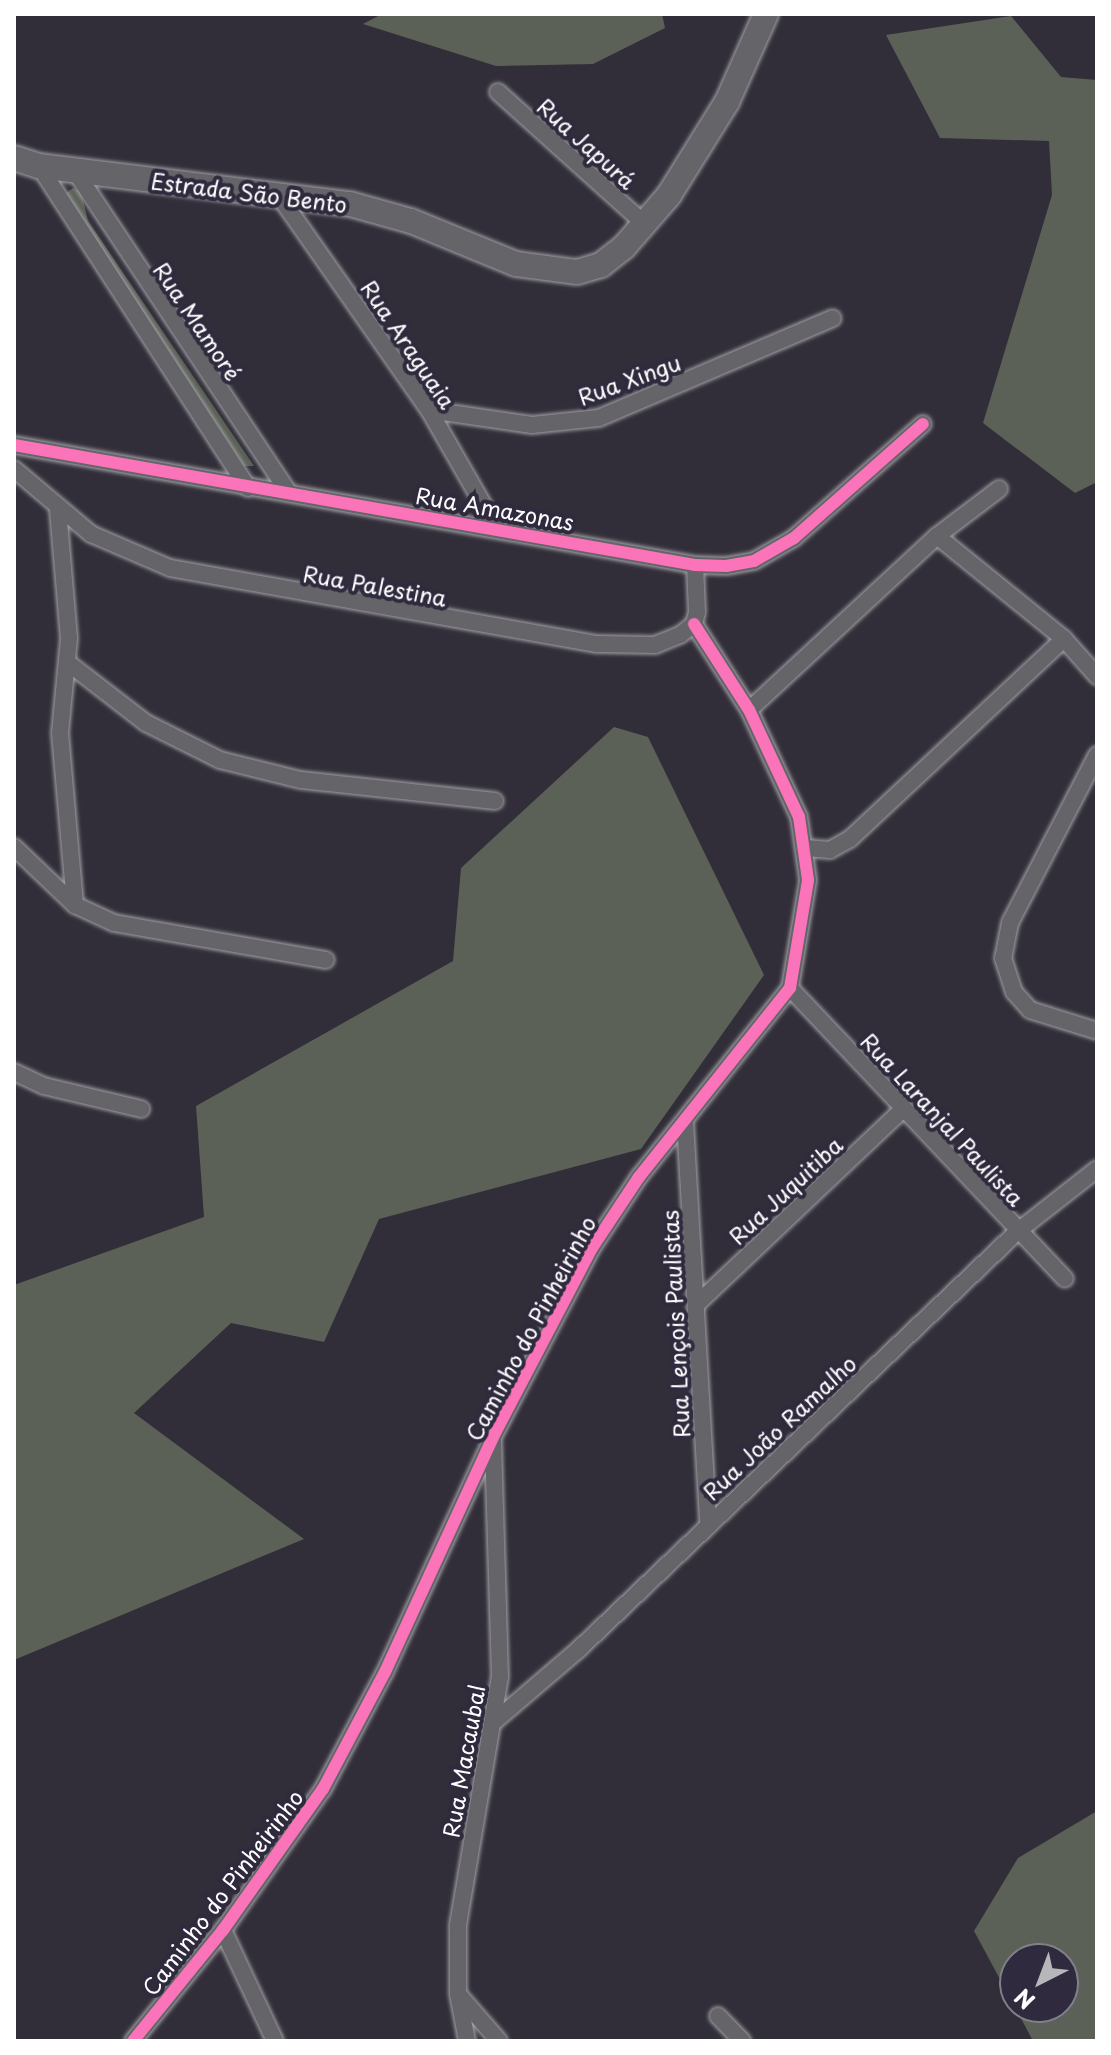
<!DOCTYPE html>
<html>
<head>
<meta charset="utf-8">
<style>
	body { margin:0 }
	#map { position:relative; width:1111px; height:2055px; overflow:hidden; background:#312e39; font-family:"Playpen Sans",sans-serif }
	div>[style] { position:absolute }
	[style*='--x'] { left:calc(var(--x)*1px); top:calc(var(--y)*1px); width:calc(var(--w)*1px); rotate:calc(var(--a)*1deg) }
	.green>* { inset:0; background:#5b6157 }
	.roads { filter:drop-shadow(0 0 2px #a2a1a6) drop-shadow(0 0 2px #a2a1a6) }
	.street>* { height:16px; margin:-8px; padding:0 8px; transform-origin:8px; border-radius:8px; background:#656469 }
	.secondary>* { height:24px; margin:-12px; padding:0 12px; transform-origin:12px; border-radius:12px; background:#656469 }
	.cycleway>* { height:12px; margin:-6px; padding:0 6px; transform-origin:6px; border-radius:6px; background:#fb73b8 }
	span { translate:-50% -50%; white-space:nowrap; text-align:center; line-height:1.15; -webkit-text-stroke:8px #2f2a3d; paint-order:stroke }
	.street-label { font-size:22px; color:#fff }
	.frame { position:absolute; inset:0; border:16px solid #fff; pointer-events:none }
	.north { position:absolute; left:999px; top:1943px; width:80px; height:80px; box-sizing:border-box; background:#2f2a3d; border:2px solid #827f8b; border-radius:50%; rotate:222deg; font-size:22px; font-weight:700; line-height:32px; text-align:center; color:#fff }
	.north::after { content:''; display:block; margin:auto; width:28px; height:36px; background:#b7b6ba; clip-path:polygon(50% 0,100% 100%,50% 72%,0 100%) }
</style>
</head>
<body>
<div id="map">
	<div class="green">
		<i style="clip-path:polygon(382px 14px,662px 14px,665px 28px,593px 64px,496px 66px,363px 24px)"></i>
		<i style="clip-path:polygon(1011px 16px,1061px 77px,1097px 80px,1097px 482px,1075px 493px,983px 423px,1052px 195px,1049px 141px,940px 138px,886px 35px)"></i>
		<i style="clip-path:polygon(73px 188px,81px 192px,88px 221px,254px 466px,244px 466px,77px 211px,66px 193px)"></i>
		<i style="clip-path:polygon(614px 727px,648px 737px,764px 975px,641px 1149px,379px 1219px,324px 1342px,231px 1323px,134px 1413px,304px 1539px,14px 1660px,14px 1285px,204px 1217px,196px 1106px,453px 961px,461px 868px)"></i>
		<i style="clip-path:polygon(1097px 1811px,1097px 2041px,1033px 2041px,1015px 2007px,1063px 2007px,1063px 1959px,1015px 1959px,1015px 2007px,974px 1931px,1018px 1858px)"></i>
	</div>
	<div class="roads">
		<div class="street">
			<i style="--x:498;--y:92;--w:200;--a:42"></i>
			<i style="--x:39;--y:166;--w:384;--a:57"></i>
			<i style="--x:75;--y:171;--w:387;--a:56.4"></i>
			<i style="--x:277;--y:193;--w:265;--a:55"></i>
			<i style="--x:429;--y:410;--w:135;--a:60.2"></i>
			<i style="--x:429;--y:410;--w:104;--a:8.3"></i>
			<i style="--x:532;--y:425;--w:67;--a:-6"></i>
			<i style="--x:599;--y:418;--w:254;--a:-23.1"></i>
			<i style="--x:14;--y:445;--w:691;--a:9.99"></i>
			<i style="--x:695;--y:565;--w:31;--a:2"></i>
			<i style="--x:726;--y:566;--w:28;--a:-10"></i>
			<i style="--x:754;--y:561;--w:46;--a:-29.9"></i>
			<i style="--x:794;--y:538;--w:172;--a:-41.5"></i>
			<i style="--x:14;--y:469;--w:101;--a:40.2"></i>
			<i style="--x:91;--y:534;--w:86;--a:23.3"></i>
			<i style="--x:170;--y:568;--w:435;--a:10.1"></i>
			<i style="--x:598;--y:644;--w:57;--a:1"></i>
			<i style="--x:655;--y:645;--w:27;--a:-22"></i>
			<i style="--x:680;--y:635;--w:18;--a:-38"></i>
			<i style="--x:694;--y:624;--w:12;--a:-76"></i>
			<i style="--x:697;--y:612;--w:47;--a:-92.4"></i>
			<i style="--x:58;--y:510;--w:128;--a:85.1"></i>
			<i style="--x:69;--y:638;--w:95;--a:95.4"></i>
			<i style="--x:60;--y:733;--w:173;--a:85"></i>
			<i style="--x:937;--y:536;--w:164;--a:39"></i>
			<i style="--x:1064;--y:639;--w:50;--a:48.3"></i>
			<i style="--x:67;--y:662;--w:100;--a:37.7"></i>
			<i style="--x:146;--y:723;--w:83;--a:26.6"></i>
			<i style="--x:220;--y:760;--w:83;--a:13.9"></i>
			<i style="--x:301;--y:780;--w:195;--a:6.2"></i>
			<i style="--x:749;--y:710;--w:256;--a:-42.8"></i>
			<i style="--x:937;--y:536;--w:78;--a:-37.2"></i>
			<i style="--x:1097;--y:755;--w:189;--a:117.4"></i>
			<i style="--x:1010;--y:923;--w:36;--a:101"></i>
			<i style="--x:1003;--y:958;--w:36;--a:72"></i>
			<i style="--x:1014;--y:992;--w:24;--a:48"></i>
			<i style="--x:1030;--y:1010;--w:70;--a:17.4"></i>
			<i style="--x:14;--y:847;--w:84;--a:43.6"></i>
			<i style="--x:75;--y:905;--w:43;--a:24.8"></i>
			<i style="--x:114;--y:923;--w:215;--a:9.9"></i>
			<i style="--x:806;--y:848;--w:24;--a:5"></i>
			<i style="--x:830;--y:850;--w:23;--a:-29"></i>
			<i style="--x:850;--y:839;--w:293;--a:-43.1"></i>
			<i style="--x:790;--y:988;--w:400;--a:46.6"></i>
			<i style="--x:14;--y:1072;--w:33;--a:25"></i>
			<i style="--x:44;--y:1086;--w:100;--a:13.3"></i>
			<i style="--x:685;--y:1121;--w:405;--a:86.7"></i>
			<i style="--x:698;--y:1303;--w:282;--a:-43.4"></i>
			<i style="--x:495;--y:1721;--w:111;--a:-40.6"></i>
			<i style="--x:579;--y:1649;--w:606;--a:-43.6"></i>
			<i style="--x:1018;--y:1231;--w:100;--a:-38.1"></i>
			<i style="--x:223;--y:1930;--w:123;--a:64.9"></i>
			<i style="--x:459;--y:1995;--w:61;--a:49"></i>
			<i style="--x:718;--y:2016;--w:35;--a:46"></i>
			<i style="--x:133;--y:2041;--w:143;--a:-51"></i>
			<i style="--x:223;--y:1930;--w:173;--a:-54.7"></i>
			<i style="--x:323;--y:1789;--w:132;--a:-62.1"></i>
			<i style="--x:385;--y:1672;--w:256;--a:-65.3"></i>
			<i style="--x:492;--y:1439;--w:216;--a:-62.4"></i>
			<i style="--x:592;--y:1248;--w:85;--a:-56.5"></i>
			<i style="--x:639;--y:1177;--w:242;--a:-51.4"></i>
			<i style="--x:790;--y:988;--w:109;--a:-80.5"></i>
			<i style="--x:808;--y:880;--w:64;--a:-98.1"></i>
			<i style="--x:799;--y:817;--w:118;--a:-115"></i>
			<i style="--x:749;--y:710;--w:102;--a:-122.6"></i>
			<i style="--x:467;--y:2041;--w:48;--a:-100.8"></i>
			<i style="--x:458;--y:1994;--w:69;--a:-90"></i>
			<i style="--x:458;--y:1925;--w:252;--a:-80.4"></i>
			<i style="--x:500;--y:1677;--w:236;--a:-91.7"></i>
		</div>
		<div class="secondary">
			<i style="--x:14;--y:158;--w:26;--a:18"></i>
			<i style="--x:39;--y:166;--w:313;--a:7"></i>
			<i style="--x:350;--y:204;--w:63;--a:15.6"></i>
			<i style="--x:411;--y:221;--w:113;--a:22.3"></i>
			<i style="--x:516;--y:264;--w:62;--a:7.5"></i>
			<i style="--x:577;--y:272;--w:25;--a:-16"></i>
			<i style="--x:601;--y:265;--w:29;--a:-38"></i>
			<i style="--x:624;--y:247;--w:69;--a:-49.1"></i>
			<i style="--x:669;--y:195;--w:110;--a:-58.1"></i>
			<i style="--x:727;--y:102;--w:96;--a:-66.1"></i>
		</div>
	</div>
	<div class="cycleway">
		<i style="--x:14;--y:445;--w:691;--a:9.99"></i>
		<i style="--x:695;--y:565;--w:31;--a:2"></i>
		<i style="--x:726;--y:566;--w:28;--a:-10"></i>
		<i style="--x:754;--y:561;--w:46;--a:-29.9"></i>
		<i style="--x:794;--y:538;--w:172;--a:-41.5"></i>
		<i style="--x:133;--y:2041;--w:143;--a:-51"></i>
		<i style="--x:223;--y:1930;--w:173;--a:-54.7"></i>
		<i style="--x:323;--y:1789;--w:132;--a:-62.1"></i>
		<i style="--x:385;--y:1672;--w:256;--a:-65.3"></i>
		<i style="--x:492;--y:1439;--w:216;--a:-62.4"></i>
		<i style="--x:592;--y:1248;--w:85;--a:-56.5"></i>
		<i style="--x:639;--y:1177;--w:242;--a:-51.4"></i>
		<i style="--x:790;--y:988;--w:109;--a:-80.5"></i>
		<i style="--x:808;--y:880;--w:64;--a:-98.1"></i>
		<i style="--x:799;--y:817;--w:118;--a:-115"></i>
		<i style="--x:749;--y:710;--w:102;--a:-122.6"></i>
	</div>
	<div class="street-label">
		<span style="left:587px;top:143px;rotate:42deg">Rua Japurá</span>
		<span style="left:249px;top:192px;rotate:7deg">Estrada São Bento</span>
		<span style="left:198px;top:321px;rotate:56deg">Rua Mamoré</span>
		<span style="left:409px;top:344px;rotate:56deg">Rua Araguaia</span>
		<span style="left:629px;top:379px;rotate:-20deg">Rua Xingu</span>
		<span style="left:495px;top:508px;rotate:10deg">Rua Amazonas</span>
		<span style="left:375px;top:585px;rotate:10deg">Rua Palestina</span>
		<span style="left:943px;top:1119px;rotate:47deg">Rua Laranjal Paulista</span>
		<span style="left:785px;top:1190px;rotate:-43deg">Rua Juquitiba</span>
		<span style="left:675px;top:1324px;rotate:-93deg">Rua Lençois Paulistas</span>
		<span style="left:530px;top:1328px;rotate:-62deg">Caminho do Pinheirinho</span>
		<span style="left:779px;top:1427px;rotate:-43deg">Rua João Ramalho</span>
		<span style="left:463px;top:1761px;rotate:-80deg">Rua Macaubal</span>
		<span style="left:222px;top:1892px;rotate:-53deg">Caminho do Pinheirinho</span>
	</div>
	<div class="frame"></div>
	<div class="north">N</div>
</div>
</body>
</html>
